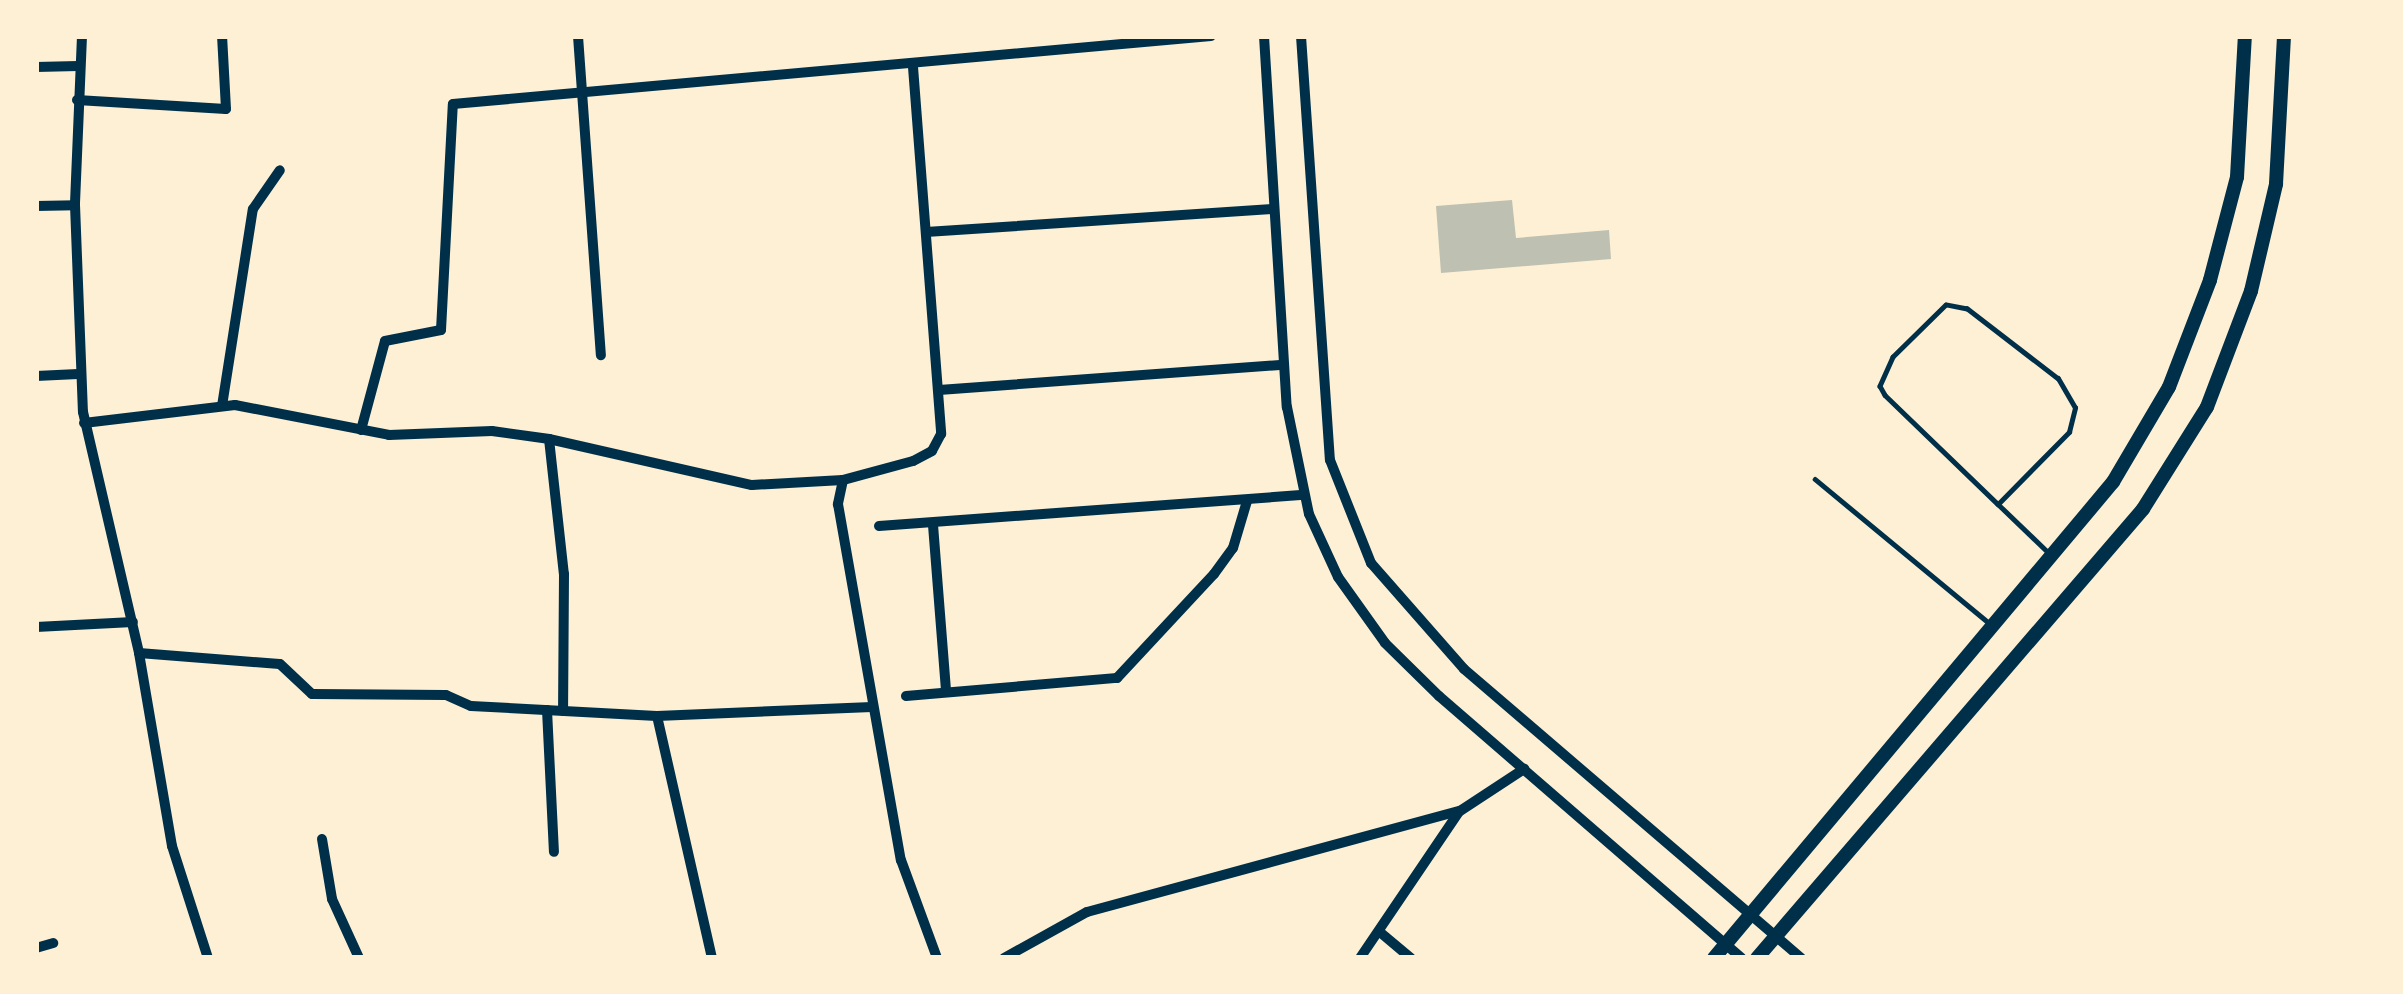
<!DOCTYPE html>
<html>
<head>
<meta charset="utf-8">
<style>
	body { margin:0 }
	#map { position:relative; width:2403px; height:994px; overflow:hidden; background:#fdf0d5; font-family:"Exo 2",sans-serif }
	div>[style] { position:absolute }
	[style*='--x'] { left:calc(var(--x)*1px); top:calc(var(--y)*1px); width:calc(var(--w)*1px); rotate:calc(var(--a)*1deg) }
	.building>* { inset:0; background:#bec0b2 }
	.service>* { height:4.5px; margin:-2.25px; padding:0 2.25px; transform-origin:2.25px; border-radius:2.25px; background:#003049 }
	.minor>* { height:10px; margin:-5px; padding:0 5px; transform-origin:5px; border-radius:5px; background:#003049 }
	.tertiary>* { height:14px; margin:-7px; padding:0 7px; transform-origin:7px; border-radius:7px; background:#003049 }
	span { translate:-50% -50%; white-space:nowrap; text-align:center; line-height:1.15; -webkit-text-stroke:12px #fdf0d5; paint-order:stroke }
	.frame { position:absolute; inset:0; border:39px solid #fdf0d5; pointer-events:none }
</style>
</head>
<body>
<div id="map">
	<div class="building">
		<i style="clip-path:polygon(1512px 200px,1516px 238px,1609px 230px,1611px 259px,1441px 273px,1436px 206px)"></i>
	</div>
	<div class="service">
		<i style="--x:1815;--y:479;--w:224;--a:39.6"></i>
		<i style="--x:1998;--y:504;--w:101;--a:-45.4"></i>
		<i style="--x:2069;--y:432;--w:25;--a:-76"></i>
		<i style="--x:2075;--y:408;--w:34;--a:-120"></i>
		<i style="--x:2058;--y:379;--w:115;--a:-142.4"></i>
		<i style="--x:1967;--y:309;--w:21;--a:-169"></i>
		<i style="--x:1946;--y:305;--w:74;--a:135.5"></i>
		<i style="--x:1893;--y:357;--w:32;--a:114"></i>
		<i style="--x:1880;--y:386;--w:10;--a:61"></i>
		<i style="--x:1885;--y:395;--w:157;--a:44"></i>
		<i style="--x:1998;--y:504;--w:71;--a:43.9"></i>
	</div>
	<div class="minor">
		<i style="--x:82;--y:36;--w:169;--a:92.4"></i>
		<i style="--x:75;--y:205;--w:207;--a:87.8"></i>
		<i style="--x:83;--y:412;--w:247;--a:76.9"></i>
		<i style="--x:139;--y:653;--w:196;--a:80.3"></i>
		<i style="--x:172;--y:846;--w:118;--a:72.2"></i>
		<i style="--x:578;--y:36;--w:320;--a:85.9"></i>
		<i style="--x:1264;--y:36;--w:372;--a:86.5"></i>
		<i style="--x:1287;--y:407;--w:109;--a:78.4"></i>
		<i style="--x:1309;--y:514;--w:69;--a:65.3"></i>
		<i style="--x:1338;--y:577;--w:81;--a:54.5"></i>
		<i style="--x:1385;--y:643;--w:76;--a:44.5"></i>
		<i style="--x:1439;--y:696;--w:400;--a:40.9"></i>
		<i style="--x:1301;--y:36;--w:425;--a:86.1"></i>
		<i style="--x:1330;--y:460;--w:111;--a:68.3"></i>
		<i style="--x:1371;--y:563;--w:141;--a:48.7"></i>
		<i style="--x:1464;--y:669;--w:444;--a:40.6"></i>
		<i style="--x:36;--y:67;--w:42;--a:-1.4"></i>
		<i style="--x:913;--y:67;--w:368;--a:85.6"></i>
		<i style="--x:941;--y:434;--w:19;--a:118"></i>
		<i style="--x:932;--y:451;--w:21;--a:152"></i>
		<i style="--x:913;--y:461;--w:73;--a:164.8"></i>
		<i style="--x:843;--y:480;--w:25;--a:102"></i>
		<i style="--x:838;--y:504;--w:362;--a:80"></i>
		<i style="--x:901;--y:860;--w:104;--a:69.8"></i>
		<i style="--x:77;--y:100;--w:149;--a:3.5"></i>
		<i style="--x:226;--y:109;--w:73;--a:-93.1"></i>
		<i style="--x:36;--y:206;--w:39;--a:-1"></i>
		<i style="--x:926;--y:232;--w:348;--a:-3.8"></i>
		<i style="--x:36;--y:376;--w:42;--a:-2.7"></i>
		<i style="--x:939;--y:390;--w:345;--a:-4.2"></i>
		<i style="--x:222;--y:406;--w:199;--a:-81.1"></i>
		<i style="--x:253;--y:209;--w:47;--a:-55.3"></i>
		<i style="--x:84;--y:423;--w:152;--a:-6.8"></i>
		<i style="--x:235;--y:405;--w:157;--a:11"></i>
		<i style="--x:389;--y:435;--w:103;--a:-2.2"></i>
		<i style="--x:492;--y:431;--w:58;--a:8"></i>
		<i style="--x:549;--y:439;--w:208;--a:12.8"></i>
		<i style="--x:752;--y:485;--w:91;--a:-3.1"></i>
		<i style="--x:361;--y:430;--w:92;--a:-74.9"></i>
		<i style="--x:385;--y:341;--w:57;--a:-11.1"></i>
		<i style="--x:441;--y:330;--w:226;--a:-87"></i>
		<i style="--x:453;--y:104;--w:761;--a:-5.13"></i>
		<i style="--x:549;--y:439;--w:136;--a:83.7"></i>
		<i style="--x:564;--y:574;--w:137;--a:90.4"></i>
		<i style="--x:933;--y:525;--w:167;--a:85.5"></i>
		<i style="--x:879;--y:526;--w:426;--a:-4.2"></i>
		<i style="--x:36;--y:627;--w:97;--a:-3"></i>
		<i style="--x:139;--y:653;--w:141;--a:4.5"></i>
		<i style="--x:280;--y:664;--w:44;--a:43.2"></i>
		<i style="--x:312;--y:694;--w:134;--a:0.4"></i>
		<i style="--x:446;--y:695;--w:27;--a:24"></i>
		<i style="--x:471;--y:706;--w:186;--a:3.1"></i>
		<i style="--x:657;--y:716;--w:215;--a:-2.4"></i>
		<i style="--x:906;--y:696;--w:212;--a:-4.9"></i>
		<i style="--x:1117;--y:678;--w:142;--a:-47"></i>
		<i style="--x:1214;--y:574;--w:32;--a:-54"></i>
		<i style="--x:1233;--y:548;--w:49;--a:-73.4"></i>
		<i style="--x:547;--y:710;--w:142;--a:87.2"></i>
		<i style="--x:657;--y:716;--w:248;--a:77.2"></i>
		<i style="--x:322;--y:839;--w:61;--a:80.5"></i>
		<i style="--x:332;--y:899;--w:65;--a:65.4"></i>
		<i style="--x:1381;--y:933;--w:39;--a:40"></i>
		<i style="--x:36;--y:948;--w:18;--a:-16"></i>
		<i style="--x:1004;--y:958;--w:95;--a:-29"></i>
		<i style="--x:1087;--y:912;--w:386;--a:-15.2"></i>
		<i style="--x:1460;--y:811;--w:77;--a:-33.3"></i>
		<i style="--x:1360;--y:958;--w:176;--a:-55.9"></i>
	</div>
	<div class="tertiary">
		<i style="--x:1714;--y:958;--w:621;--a:-50.03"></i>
		<i style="--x:2113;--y:482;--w:110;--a:-59.5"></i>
		<i style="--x:2169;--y:387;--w:115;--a:-69"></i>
		<i style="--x:2210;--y:280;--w:106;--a:-75.3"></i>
		<i style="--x:2237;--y:177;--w:141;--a:-86.8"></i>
		<i style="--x:1757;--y:958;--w:592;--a:-49.31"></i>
		<i style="--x:2143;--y:509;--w:120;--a:-57.9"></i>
		<i style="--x:2207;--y:407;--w:124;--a:-69.2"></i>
		<i style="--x:2251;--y:291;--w:110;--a:-76.8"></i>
		<i style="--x:2276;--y:184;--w:148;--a:-86.9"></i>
	</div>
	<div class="frame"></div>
</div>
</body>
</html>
